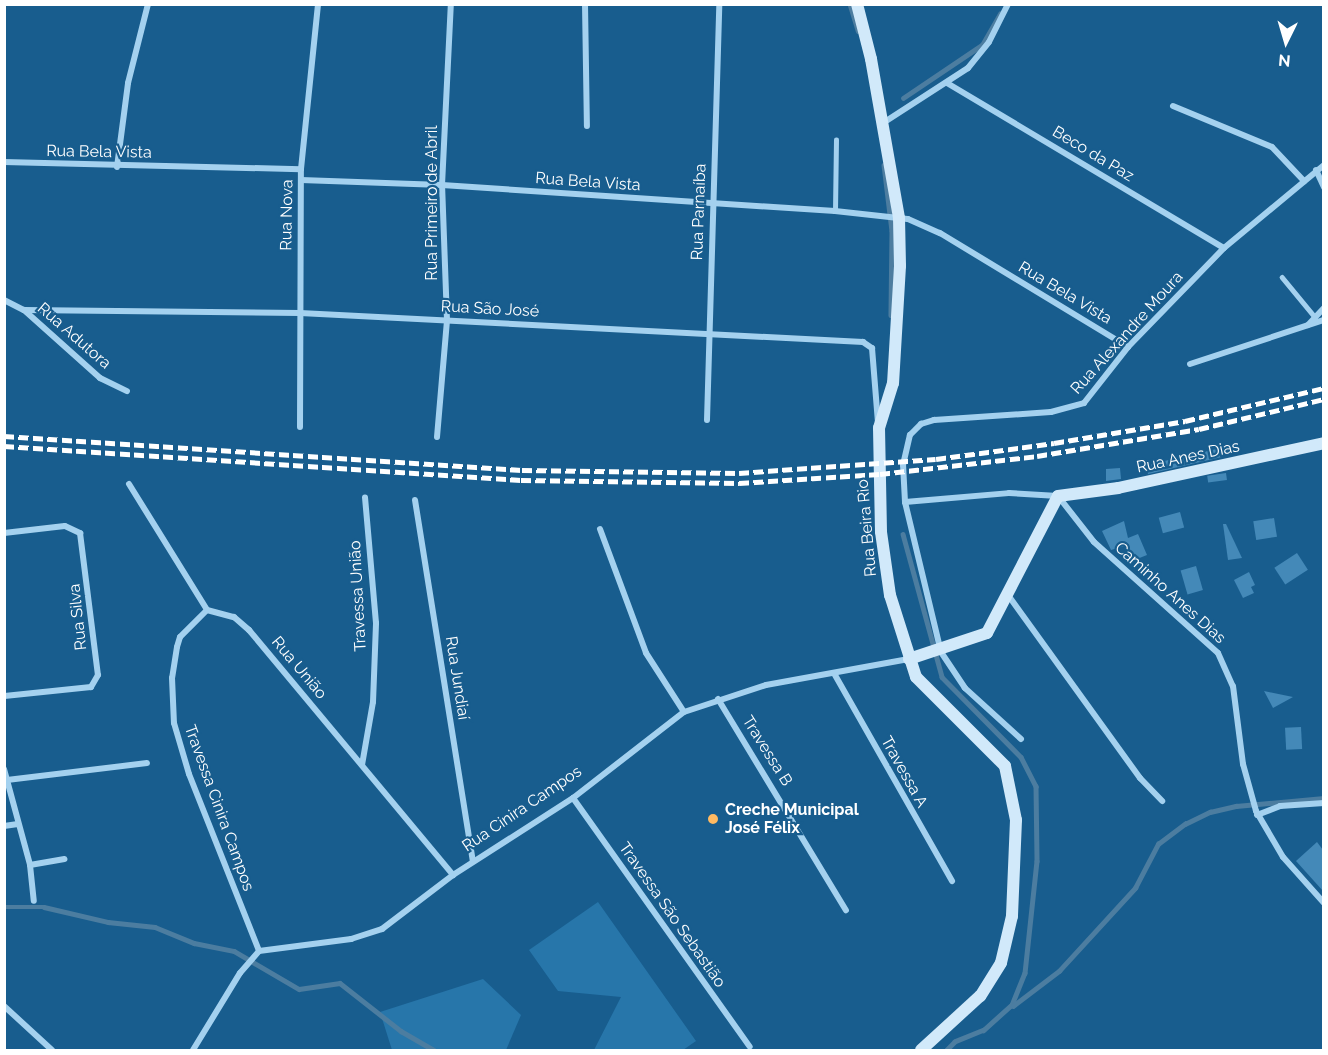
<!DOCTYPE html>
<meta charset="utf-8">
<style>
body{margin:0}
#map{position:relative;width:1328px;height:1055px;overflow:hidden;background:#185d8e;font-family:Raleway,sans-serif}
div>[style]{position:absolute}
.green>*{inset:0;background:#2776aa}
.stream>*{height:4.5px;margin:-2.25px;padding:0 2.25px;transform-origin:2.25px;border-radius:2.25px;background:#4c7da0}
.building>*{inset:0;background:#4489b8;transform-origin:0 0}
.lane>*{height:4.5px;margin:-2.25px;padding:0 2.25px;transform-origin:2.25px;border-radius:2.25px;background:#a4d1ef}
.street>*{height:6px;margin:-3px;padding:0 3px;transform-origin:3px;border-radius:3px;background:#a4d1ef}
.secondary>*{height:12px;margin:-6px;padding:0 6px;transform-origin:6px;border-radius:6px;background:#d1e9fa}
.rail>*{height:4.5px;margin-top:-2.25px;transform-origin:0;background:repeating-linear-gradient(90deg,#fff 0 10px,transparent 0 14.5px)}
.dots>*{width:16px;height:16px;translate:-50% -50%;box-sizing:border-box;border:3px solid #185d8e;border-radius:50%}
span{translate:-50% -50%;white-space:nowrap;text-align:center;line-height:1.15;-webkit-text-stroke:4.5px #185d8e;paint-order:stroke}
.street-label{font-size:16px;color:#fff}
.poi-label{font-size:16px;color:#fff;font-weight:700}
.left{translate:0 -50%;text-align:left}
.frame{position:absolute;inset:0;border:6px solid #fff;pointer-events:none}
.north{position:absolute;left:1256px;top:12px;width:60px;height:60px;-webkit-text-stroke:4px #185d8e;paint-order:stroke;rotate:185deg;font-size:16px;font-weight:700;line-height:24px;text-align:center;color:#fff}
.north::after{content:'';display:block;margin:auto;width:21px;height:27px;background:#fff;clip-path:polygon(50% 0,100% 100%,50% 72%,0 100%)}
</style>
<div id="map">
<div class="green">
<i style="clip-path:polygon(598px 902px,696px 1041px,683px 1050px,594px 1050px,621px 997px,558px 991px,529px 950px)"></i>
<i style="clip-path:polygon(483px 979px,521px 1015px,506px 1050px,392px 1050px,380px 1012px)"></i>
</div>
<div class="stream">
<i style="left:850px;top:4px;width:28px;rotate:73deg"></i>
<i style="left:903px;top:98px;width:95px;rotate:-33.9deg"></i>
<i style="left:982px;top:45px;width:36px;rotate:-60deg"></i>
<i style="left:884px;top:165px;width:66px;rotate:83.1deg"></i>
<i style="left:892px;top:231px;width:84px;rotate:90.7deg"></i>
<i style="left:903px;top:534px;width:148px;rotate:74.7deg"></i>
<i style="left:942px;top:677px;width:112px;rotate:45.4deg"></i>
<i style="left:1021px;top:757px;width:33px;rotate:63deg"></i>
<i style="left:1036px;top:786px;width:75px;rotate:89.2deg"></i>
<i style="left:1037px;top:861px;width:113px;rotate:96.1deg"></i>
<i style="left:1025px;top:973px;width:35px;rotate:112deg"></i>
<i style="left:1012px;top:1005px;width:38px;rotate:138deg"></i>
<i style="left:984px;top:1030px;width:31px;rotate:158deg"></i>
<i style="left:955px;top:1042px;width:11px;rotate:135deg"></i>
<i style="left:4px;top:907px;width:40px"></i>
<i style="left:44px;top:907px;width:66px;rotate:13.2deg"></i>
<i style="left:108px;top:922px;width:47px;rotate:6.1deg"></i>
<i style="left:155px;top:927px;width:42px;rotate:22.3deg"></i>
<i style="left:194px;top:943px;width:41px;rotate:11.3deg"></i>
<i style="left:234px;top:951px;width:75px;rotate:30.3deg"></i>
<i style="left:299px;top:989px;width:41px;rotate:-8.3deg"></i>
<i style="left:340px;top:983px;width:78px;rotate:38.2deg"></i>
<i style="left:401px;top:1031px;width:38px;rotate:30deg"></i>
<i style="left:1013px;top:1006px;width:58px;rotate:-37.3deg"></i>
<i style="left:1059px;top:971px;width:113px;rotate:-47.5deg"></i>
<i style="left:1135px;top:888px;width:50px;rotate:-62.4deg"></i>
<i style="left:1158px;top:844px;width:34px;rotate:-37deg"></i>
<i style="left:1185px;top:824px;width:28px;rotate:-26deg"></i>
<i style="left:1210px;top:812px;width:27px;rotate:-13deg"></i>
<i style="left:1236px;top:806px;width:88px;rotate:-5.2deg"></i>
</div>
<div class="building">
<i style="left:1221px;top:448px;width:9px;height:77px;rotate:77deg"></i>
<i style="clip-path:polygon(1120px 468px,1121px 479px,1106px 481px,1106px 469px)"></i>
<i style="left:1226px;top:473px;width:7px;height:19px;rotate:82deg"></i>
<i style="left:1180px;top:512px;width:16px;height:22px;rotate:75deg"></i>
<i style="left:1274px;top:518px;width:19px;height:21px;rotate:81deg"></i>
<i style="clip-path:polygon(1124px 521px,1128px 538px,1138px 534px,1147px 555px,1132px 561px,1125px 546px,1111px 550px,1102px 531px)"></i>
<i style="clip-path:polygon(1223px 524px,1226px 524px,1242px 558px,1228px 560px)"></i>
<i style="left:1297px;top:553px;width:20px;height:27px;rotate:57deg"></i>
<i style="left:1196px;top:566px;width:25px;height:16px;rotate:74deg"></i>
<i style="clip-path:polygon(1249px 572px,1255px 585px,1251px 587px,1254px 593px,1243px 598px,1234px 580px)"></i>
<i style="clip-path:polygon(1264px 691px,1293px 697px,1273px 708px)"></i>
<i style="left:1301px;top:727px;width:22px;height:16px;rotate:87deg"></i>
<i style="clip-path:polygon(1317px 842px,1323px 850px,1323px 891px,1296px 861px)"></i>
</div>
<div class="lane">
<i style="left:835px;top:211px;width:71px;rotate:-89.2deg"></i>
<i style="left:1282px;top:277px;width:52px;rotate:50.5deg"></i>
</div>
<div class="street">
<i style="left:585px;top:4px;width:122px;rotate:89.1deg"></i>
<i style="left:947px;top:83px;width:322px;rotate:30.8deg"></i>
<i style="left:1173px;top:106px;width:107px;rotate:22.5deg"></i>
<i style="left:1272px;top:147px;width:47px;rotate:46.7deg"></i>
<i style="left:883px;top:123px;width:101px;rotate:-32.9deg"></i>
<i style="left:968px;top:68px;width:33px;rotate:-51deg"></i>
<i style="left:989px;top:42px;width:42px;rotate:-63.4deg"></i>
<i style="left:4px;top:162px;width:297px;rotate:1.4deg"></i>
<i style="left:117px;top:167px;width:85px;rotate:-82.5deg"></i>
<i style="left:128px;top:83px;width:81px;rotate:-75.8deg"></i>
<i style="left:1316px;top:170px;width:19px;rotate:65deg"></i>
<i style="left:301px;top:180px;width:141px;rotate:2deg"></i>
<i style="left:442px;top:185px;width:394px;rotate:3.8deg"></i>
<i style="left:835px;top:211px;width:73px;rotate:6.3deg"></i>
<i style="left:908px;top:219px;width:35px;rotate:24deg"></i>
<i style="left:940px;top:233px;width:220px;rotate:31.2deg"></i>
<i style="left:4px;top:300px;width:22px;rotate:27deg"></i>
<i style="left:24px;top:310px;width:102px;rotate:41.8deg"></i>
<i style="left:100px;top:378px;width:30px;rotate:26deg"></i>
<i style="left:24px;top:310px;width:276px;rotate:0.6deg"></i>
<i style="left:300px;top:313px;width:564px;rotate:2.95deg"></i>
<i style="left:863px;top:342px;width:11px;rotate:34deg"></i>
<i style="left:872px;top:348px;width:74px;rotate:85.4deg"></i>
<i style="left:1308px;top:325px;width:23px;rotate:-47deg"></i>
<i style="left:1190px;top:364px;width:141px;rotate:-18.2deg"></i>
<i style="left:707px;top:420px;width:416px;rotate:-88.3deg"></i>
<i style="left:300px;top:427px;width:258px;rotate:-89.8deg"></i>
<i style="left:301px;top:169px;width:166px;rotate:-84.1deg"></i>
<i style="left:437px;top:437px;width:117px;rotate:-85.1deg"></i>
<i style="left:447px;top:320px;width:135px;rotate:-92.1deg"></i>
<i style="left:442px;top:185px;width:181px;rotate:-87.2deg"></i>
<i style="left:129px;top:484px;width:148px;rotate:58.2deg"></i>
<i style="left:415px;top:500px;width:366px;rotate:80.9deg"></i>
<i style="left:905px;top:502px;width:104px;rotate:-4.9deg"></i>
<i style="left:1009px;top:493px;width:49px;rotate:3.5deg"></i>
<i style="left:1058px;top:496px;width:58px;rotate:52deg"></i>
<i style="left:1094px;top:542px;width:166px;rotate:41.8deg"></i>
<i style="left:1218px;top:653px;width:36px;rotate:66deg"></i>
<i style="left:1233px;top:686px;width:79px;rotate:82.7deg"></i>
<i style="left:1243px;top:764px;width:49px;rotate:74.5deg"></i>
<i style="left:1256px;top:811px;width:53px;rotate:59.6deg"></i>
<i style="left:1283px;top:857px;width:62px;rotate:48.3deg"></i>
<i style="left:600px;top:529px;width:132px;rotate:69.6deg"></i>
<i style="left:646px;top:653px;width:70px;rotate:57.2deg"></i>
<i style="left:4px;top:533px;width:61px;rotate:-6.5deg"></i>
<i style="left:65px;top:526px;width:17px;rotate:25deg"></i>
<i style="left:80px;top:533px;width:143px;rotate:82.8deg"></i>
<i style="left:98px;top:675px;width:14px;rotate:120deg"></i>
<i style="left:91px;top:687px;width:87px;rotate:174.1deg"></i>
<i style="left:1008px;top:595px;width:226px;rotate:54.2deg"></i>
<i style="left:1140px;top:778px;width:32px;rotate:46deg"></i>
<i style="left:207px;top:610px;width:38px;rotate:135deg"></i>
<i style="left:180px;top:637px;width:10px;rotate:107deg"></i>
<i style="left:177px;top:647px;width:31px;rotate:99deg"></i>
<i style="left:172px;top:678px;width:45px;rotate:87.5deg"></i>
<i style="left:174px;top:723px;width:53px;rotate:73.6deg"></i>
<i style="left:189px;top:774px;width:190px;rotate:68.4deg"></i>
<i style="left:207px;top:610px;width:28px;rotate:15deg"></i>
<i style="left:234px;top:617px;width:20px;rotate:41deg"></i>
<i style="left:249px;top:630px;width:319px;rotate:50.2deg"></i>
<i style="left:835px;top:675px;width:237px;rotate:60.4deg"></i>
<i style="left:718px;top:699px;width:247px;rotate:58.8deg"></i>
<i style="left:1021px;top:739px;width:76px;rotate:-137.7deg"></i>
<i style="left:965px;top:688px;width:43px;rotate:-123.7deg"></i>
<i style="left:941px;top:652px;width:154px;rotate:-103.5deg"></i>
<i style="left:905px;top:502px;width:37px;rotate:-93deg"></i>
<i style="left:903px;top:465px;width:31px;rotate:-77deg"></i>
<i style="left:910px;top:435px;width:16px;rotate:-45deg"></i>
<i style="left:921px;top:424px;width:14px;rotate:-17deg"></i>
<i style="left:934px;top:420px;width:117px;rotate:-3.9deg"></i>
<i style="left:1051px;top:412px;width:34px;rotate:-15deg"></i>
<i style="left:1084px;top:403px;width:71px;rotate:-51.8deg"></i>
<i style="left:1128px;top:347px;width:138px;rotate:-45.9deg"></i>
<i style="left:1224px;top:248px;width:130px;rotate:-39.7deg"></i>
<i style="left:362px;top:765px;width:64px;rotate:-80.1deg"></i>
<i style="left:373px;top:702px;width:79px;rotate:-87.8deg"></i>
<i style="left:376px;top:623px;width:126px;rotate:-95deg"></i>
<i style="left:4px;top:769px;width:99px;rotate:74.8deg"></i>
<i style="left:30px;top:865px;width:36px;rotate:84deg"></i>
<i style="left:7px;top:780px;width:141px;rotate:-6.9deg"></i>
<i style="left:573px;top:798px;width:305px;rotate:54.6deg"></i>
<i style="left:1257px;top:815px;width:25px;rotate:-21deg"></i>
<i style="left:1280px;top:806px;width:44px;rotate:-3.9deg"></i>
<i style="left:4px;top:826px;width:14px;rotate:-8deg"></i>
<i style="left:30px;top:865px;width:35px;rotate:-10deg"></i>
<i style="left:4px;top:1006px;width:65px;rotate:42.5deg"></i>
<i style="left:193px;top:1050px;width:90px;rotate:-58.6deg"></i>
<i style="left:240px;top:973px;width:29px;rotate:-49deg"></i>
<i style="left:259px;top:951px;width:93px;rotate:-7.4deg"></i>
<i style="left:351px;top:939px;width:33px;rotate:-18deg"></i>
<i style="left:382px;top:929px;width:89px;rotate:-37.3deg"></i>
<i style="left:453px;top:875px;width:143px;rotate:-32.7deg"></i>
<i style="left:573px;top:798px;width:140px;rotate:-37.8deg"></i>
<i style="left:684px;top:712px;width:86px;rotate:-18.2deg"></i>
<i style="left:766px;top:685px;width:145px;rotate:-10.3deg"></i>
</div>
<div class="secondary">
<i style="left:857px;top:4px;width:57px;rotate:75.7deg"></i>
<i style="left:871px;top:59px;width:161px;rotate:80deg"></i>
<i style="left:899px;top:218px;width:48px;rotate:88.8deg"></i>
<i style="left:900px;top:266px;width:117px;rotate:93.4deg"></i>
<i style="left:893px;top:383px;width:47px;rotate:107.3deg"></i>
<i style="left:879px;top:428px;width:104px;rotate:88.9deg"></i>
<i style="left:881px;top:532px;width:64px;rotate:81.9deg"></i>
<i style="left:890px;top:595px;width:86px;rotate:72.4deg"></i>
<i style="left:916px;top:677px;width:126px;rotate:45deg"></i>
<i style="left:1005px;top:766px;width:55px;rotate:78.5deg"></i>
<i style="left:1016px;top:820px;width:96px;rotate:92.4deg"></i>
<i style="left:1012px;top:916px;width:48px;rotate:103.2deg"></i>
<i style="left:1001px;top:963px;width:39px;rotate:122deg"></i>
<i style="left:980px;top:996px;width:80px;rotate:137.5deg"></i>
<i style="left:909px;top:659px;width:82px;rotate:-18.4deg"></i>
<i style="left:987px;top:633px;width:154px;rotate:-62.6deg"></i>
<i style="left:1058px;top:496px;width:61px;rotate:-7.6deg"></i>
<i style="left:1118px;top:488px;width:211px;rotate:-12.3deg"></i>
</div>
<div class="rail">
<i style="left:4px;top:436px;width:519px;rotate:3.76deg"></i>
<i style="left:522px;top:470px;width:217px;rotate:0.8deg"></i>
<i style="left:739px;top:473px;width:197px;rotate:-4.1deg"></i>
<i style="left:936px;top:459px;width:119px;rotate:-7.7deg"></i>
<i style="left:1054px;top:443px;width:133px;rotate:-9.5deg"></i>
<i style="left:1185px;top:421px;width:143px;rotate:-13.4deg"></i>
<i style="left:4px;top:446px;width:518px;rotate:3.76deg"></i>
<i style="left:521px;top:480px;width:218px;rotate:0.8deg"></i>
<i style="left:739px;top:483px;width:141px;rotate:-3.7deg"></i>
<i style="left:880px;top:474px;width:158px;rotate:-6.5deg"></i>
<i style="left:1037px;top:456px;width:164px;rotate:-9.5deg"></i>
<i style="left:1199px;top:429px;width:129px;rotate:-13.5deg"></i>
</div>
<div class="dots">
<i style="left:713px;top:819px;background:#ffba62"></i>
</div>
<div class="street-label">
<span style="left:99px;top:152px;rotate:1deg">Rua Bela Vista</span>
<span style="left:1093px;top:154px;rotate:31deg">Beco da Paz</span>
<span style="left:588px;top:182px;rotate:4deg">Rua Bela Vista</span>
<span style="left:432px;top:203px;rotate:-90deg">Rua Primeiro de Abril</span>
<span style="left:699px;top:212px;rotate:-88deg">Rua Parnaíba</span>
<span style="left:287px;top:215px;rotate:-89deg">Rua Nova</span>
<span style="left:1065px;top:293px;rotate:31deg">Rua Bela Vista</span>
<span style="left:490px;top:309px;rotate:3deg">Rua São José</span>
<span style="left:1127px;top:333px;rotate:-48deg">Rua Alexandre Moura</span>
<span style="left:74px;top:336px;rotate:41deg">Rua Adutora</span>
<span style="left:1188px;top:457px;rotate:-12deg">Rua Anes Dias</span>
<span style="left:867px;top:528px;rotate:-95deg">Rua Beira Rio</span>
<span style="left:1170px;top:593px;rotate:42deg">Caminho Anes Dias</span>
<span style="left:358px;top:596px;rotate:-93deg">Travessa União</span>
<span style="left:78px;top:617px;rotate:-96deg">Rua Silva</span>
<span style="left:299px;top:668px;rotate:50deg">Rua União</span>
<span style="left:457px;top:678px;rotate:81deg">Rua Jundiaí</span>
<span style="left:767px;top:751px;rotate:58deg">Travessa B</span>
<span style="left:904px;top:772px;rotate:61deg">Travessa A</span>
<span style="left:219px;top:808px;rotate:70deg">Travessa Cinira Campos</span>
<span style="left:522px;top:809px;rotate:-34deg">Rua Cinira Campos</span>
<span style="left:672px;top:915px;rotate:55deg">Travessa São Sebastião</span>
</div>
<div class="poi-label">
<span class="left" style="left:725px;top:819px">Creche Municipal<br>José Félix</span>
</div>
<div class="frame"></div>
<div class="north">N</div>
</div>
